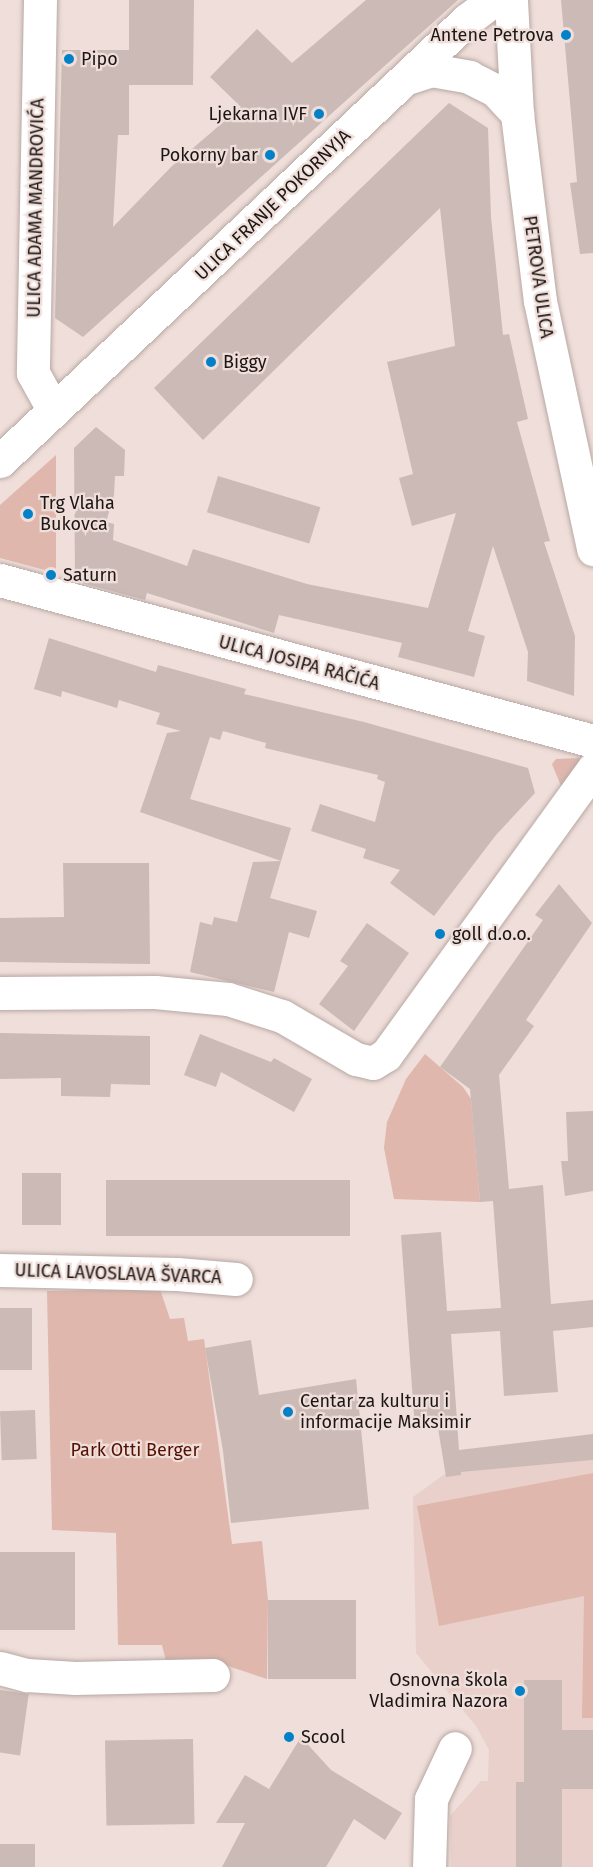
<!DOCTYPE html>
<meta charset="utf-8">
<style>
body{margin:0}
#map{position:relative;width:593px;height:1867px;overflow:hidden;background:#efded9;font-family:"Fira Sans",sans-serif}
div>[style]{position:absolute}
.built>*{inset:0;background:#ead0ca}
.green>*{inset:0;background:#dfb7ad}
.building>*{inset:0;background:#cbbab6;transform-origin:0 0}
.roads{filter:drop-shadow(0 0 2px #b8a8a4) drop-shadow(0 0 2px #b8a8a4)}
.minor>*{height:33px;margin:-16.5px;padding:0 16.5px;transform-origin:16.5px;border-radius:16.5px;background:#fff}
.dots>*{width:16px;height:16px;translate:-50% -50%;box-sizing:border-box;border:3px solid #efded9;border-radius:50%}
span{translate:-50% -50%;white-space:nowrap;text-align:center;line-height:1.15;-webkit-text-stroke:4.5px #efded9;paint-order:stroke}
.poi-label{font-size:18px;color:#1c1614}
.right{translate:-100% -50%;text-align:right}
.left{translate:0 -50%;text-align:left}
.street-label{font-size:18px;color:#1c1614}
.park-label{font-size:18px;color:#541002}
</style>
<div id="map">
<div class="built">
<i style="clip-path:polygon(593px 1460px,593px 1867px,451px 1867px,450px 1816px,481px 1781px,488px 1781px,489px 1750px,476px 1726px,416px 1653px,413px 1497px,446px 1473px)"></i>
</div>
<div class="green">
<i style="clip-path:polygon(56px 455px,56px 573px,0 558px,0 505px)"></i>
<i style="clip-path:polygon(579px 758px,581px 763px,564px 793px,552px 764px,556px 759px)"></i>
<i style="clip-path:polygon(425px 1054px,463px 1087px,471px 1099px,480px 1202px,394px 1199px,384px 1148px,387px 1122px,406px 1079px)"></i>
<i style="clip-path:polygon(160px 1289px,170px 1319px,184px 1318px,188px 1341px,204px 1339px,232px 1544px,262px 1541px,268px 1600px,267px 1679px,222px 1664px,166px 1661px,162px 1645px,118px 1645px,116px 1533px,52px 1530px,47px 1291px)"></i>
<i style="clip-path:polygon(593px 1473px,593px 1718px,582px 1718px,584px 1596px,439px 1626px,417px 1506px)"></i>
</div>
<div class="building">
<i style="clip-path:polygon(129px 0,194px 0,193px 85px,129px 85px,129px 135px,118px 135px,113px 227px,172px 166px,241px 107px,210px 77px,257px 29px,292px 63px,366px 0,458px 0,83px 337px,55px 318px,62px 50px,129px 50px)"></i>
<i style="clip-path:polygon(561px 0,593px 0,593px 253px,580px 254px,570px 183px,577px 182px)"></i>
<i style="clip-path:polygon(449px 103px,488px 128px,491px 217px,503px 335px,509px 334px,528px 419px,517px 422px,550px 541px,544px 542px,575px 636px,574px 696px,527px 681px,528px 652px,493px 546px,468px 631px,485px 636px,474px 677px,398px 657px,402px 643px,279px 615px,274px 633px,147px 593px,145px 600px,75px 581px,74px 448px,96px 427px,125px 450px,124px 476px,115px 476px,114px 495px,106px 522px,114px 524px,113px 540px,187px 566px,193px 549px,307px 584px,428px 608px,456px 513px,412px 526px,399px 478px,413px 474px,387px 362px,455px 346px,440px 208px,203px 440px,154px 388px)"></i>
<i style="left:218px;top:476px;width:107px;height:38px;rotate:17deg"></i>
<i style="clip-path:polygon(49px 638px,156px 672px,158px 665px,246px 689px,244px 694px,364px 722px,528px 768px,535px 793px,496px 835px,434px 916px,390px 883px,400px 870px,363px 858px,366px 849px,311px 831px,320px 804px,375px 822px,385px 782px,377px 779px,378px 775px,265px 748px,266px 743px,223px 731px,220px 740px,210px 737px,190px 799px,291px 828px,281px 861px,140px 812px,167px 733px,181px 731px,156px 724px,160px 713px,119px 700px,117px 708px,62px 691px,61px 697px,34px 689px)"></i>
<i style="clip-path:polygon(281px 861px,270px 898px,317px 911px,309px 938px,289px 932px,274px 992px,190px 972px,200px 922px,212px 925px,214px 917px,237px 922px,253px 862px)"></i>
<i style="clip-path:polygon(63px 863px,149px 863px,150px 964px,0 962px,0 918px,64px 917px)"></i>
<i style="clip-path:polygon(559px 884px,592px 923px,526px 1020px,534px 1026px,499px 1075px,509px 1189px,543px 1185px,551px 1304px,593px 1300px,593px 1327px,553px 1331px,558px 1392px,504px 1396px,500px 1331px,451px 1334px,459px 1450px,593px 1434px,593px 1460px,461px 1472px,461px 1475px,446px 1477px,438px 1428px,415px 1429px,401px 1235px,441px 1232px,447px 1311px,501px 1308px,493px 1201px,480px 1202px,470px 1089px,440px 1067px,543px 920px,535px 915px)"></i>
<i style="clip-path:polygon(367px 923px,409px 953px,354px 1031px,319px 1004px,348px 966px,340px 961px)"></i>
<i style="clip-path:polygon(0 1033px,150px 1036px,150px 1085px,111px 1084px,110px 1097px,61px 1096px,61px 1078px,0 1079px)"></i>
<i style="clip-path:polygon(200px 1034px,271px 1062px,274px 1058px,312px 1079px,294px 1112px,221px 1072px,216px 1087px,184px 1075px)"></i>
<i style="clip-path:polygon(593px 1111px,593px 1191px,565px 1196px,561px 1161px,568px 1161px,566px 1112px)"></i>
<i style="left:22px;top:1173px;width:39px;height:52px"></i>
<i style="left:106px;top:1180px;width:244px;height:56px"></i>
<i style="left:0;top:1308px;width:32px;height:62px"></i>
<i style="clip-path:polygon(251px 1340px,259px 1395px,356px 1379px,369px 1509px,231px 1523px,223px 1451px,205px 1348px)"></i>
<i style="left:35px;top:1410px;width:49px;height:35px;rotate:88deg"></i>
<i style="left:0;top:1552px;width:75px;height:78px"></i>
<i style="left:268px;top:1600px;width:88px;height:79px"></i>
<i style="clip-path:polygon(524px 1680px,562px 1680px,562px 1730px,593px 1730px,593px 1789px,562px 1789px,562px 1867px,516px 1867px,516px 1782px,524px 1782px)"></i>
<i style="left:0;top:1690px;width:29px;height:62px;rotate:8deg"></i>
<i style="clip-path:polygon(301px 1737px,331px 1770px,402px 1813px,385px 1840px,354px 1819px,326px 1867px,222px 1867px,245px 1823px,216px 1823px,245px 1775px,269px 1789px)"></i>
<i style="left:193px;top:1739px;width:85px;height:88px;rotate:89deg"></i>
<i style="left:0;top:1844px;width:35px;height:23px"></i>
</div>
<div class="roads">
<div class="minor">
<i style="left:40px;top:0;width:373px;rotate:91.1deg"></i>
<i style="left:33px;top:373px;width:43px;rotate:61.1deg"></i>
<i style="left:511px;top:0;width:114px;rotate:87deg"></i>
<i style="left:517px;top:114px;width:188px;rotate:83deg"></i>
<i style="left:540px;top:301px;width:254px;rotate:77.9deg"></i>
<i style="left:407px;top:78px;width:25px;rotate:-18deg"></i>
<i style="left:431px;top:70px;width:39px;rotate:10deg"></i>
<i style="left:469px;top:77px;width:29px;rotate:27deg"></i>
<i style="left:495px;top:90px;width:33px;rotate:47deg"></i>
<i style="left:0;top:461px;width:642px;rotate:-43.36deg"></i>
<i style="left:467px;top:20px;width:34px;rotate:-37deg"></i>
<i style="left:0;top:580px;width:614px;rotate:15.19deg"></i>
<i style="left:0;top:993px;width:155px;rotate:-0.4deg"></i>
<i style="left:155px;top:992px;width:73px;rotate:5.5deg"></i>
<i style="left:228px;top:999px;width:57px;rotate:17.5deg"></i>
<i style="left:282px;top:1016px;width:86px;rotate:30.2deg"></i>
<i style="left:356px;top:1059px;width:17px;rotate:13deg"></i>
<i style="left:373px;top:1063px;width:15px;rotate:-32deg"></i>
<i style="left:386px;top:1055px;width:353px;rotate:-54.1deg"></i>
<i style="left:0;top:1270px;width:177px;rotate:1.3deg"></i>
<i style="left:177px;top:1274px;width:59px;rotate:4.8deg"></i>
<i style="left:0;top:1668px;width:28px;rotate:15deg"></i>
<i style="left:27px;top:1675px;width:48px;rotate:3.6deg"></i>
<i style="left:75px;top:1678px;width:138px;rotate:-1.2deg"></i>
<i style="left:429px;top:1867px;width:68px;rotate:-88.3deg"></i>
<i style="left:431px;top:1799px;width:56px;rotate:-64.8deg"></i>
</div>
</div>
<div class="dots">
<i style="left:566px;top:35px;background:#0281c9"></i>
<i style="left:69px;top:59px;background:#0281c9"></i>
<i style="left:319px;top:114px;background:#0281c9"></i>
<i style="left:270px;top:155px;background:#0281c9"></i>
<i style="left:211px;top:362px;background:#0281c9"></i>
<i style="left:28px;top:514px;background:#0281c9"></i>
<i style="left:51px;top:575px;background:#0281c9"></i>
<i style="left:440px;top:934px;background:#0281c9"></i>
<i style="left:288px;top:1412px;background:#0281c9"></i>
<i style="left:520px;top:1691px;background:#0281c9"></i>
<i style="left:289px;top:1737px;background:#0281c9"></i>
</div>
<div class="poi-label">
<span class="right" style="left:554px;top:35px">Antene Petrova</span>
<span class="left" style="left:81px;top:59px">Pipo</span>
<span class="right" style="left:307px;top:114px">Ljekarna IVF</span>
<span class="right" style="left:258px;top:155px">Pokorny bar</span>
<span class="left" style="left:223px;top:362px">Biggy</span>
<span class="left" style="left:40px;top:514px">Trg Vlaha<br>Bukovca</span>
<span class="left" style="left:63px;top:575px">Saturn</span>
<span class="left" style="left:452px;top:934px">goll d.o.o.</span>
<span class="left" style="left:300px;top:1412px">Centar za kulturu i<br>informacije Maksimir</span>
<span class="right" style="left:508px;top:1691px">Osnovna škola<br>Vladimira Nazora</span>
<span class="left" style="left:301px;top:1737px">Scool</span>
</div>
<div class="street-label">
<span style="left:273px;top:205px;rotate:-44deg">ULICA FRANJE POKORNYJA</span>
<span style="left:36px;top:208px;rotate:-89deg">ULICA ADAMA MANDROVIĆA</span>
<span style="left:538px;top:277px;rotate:82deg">PETROVA ULICA</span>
<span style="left:299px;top:663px;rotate:15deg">ULICA JOSIPA RAČIĆA</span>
<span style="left:118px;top:1274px;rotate:2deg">ULICA LAVOSLAVA ŠVARCA</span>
</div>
<div class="park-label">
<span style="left:135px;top:1450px">Park Otti Berger</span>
</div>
</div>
